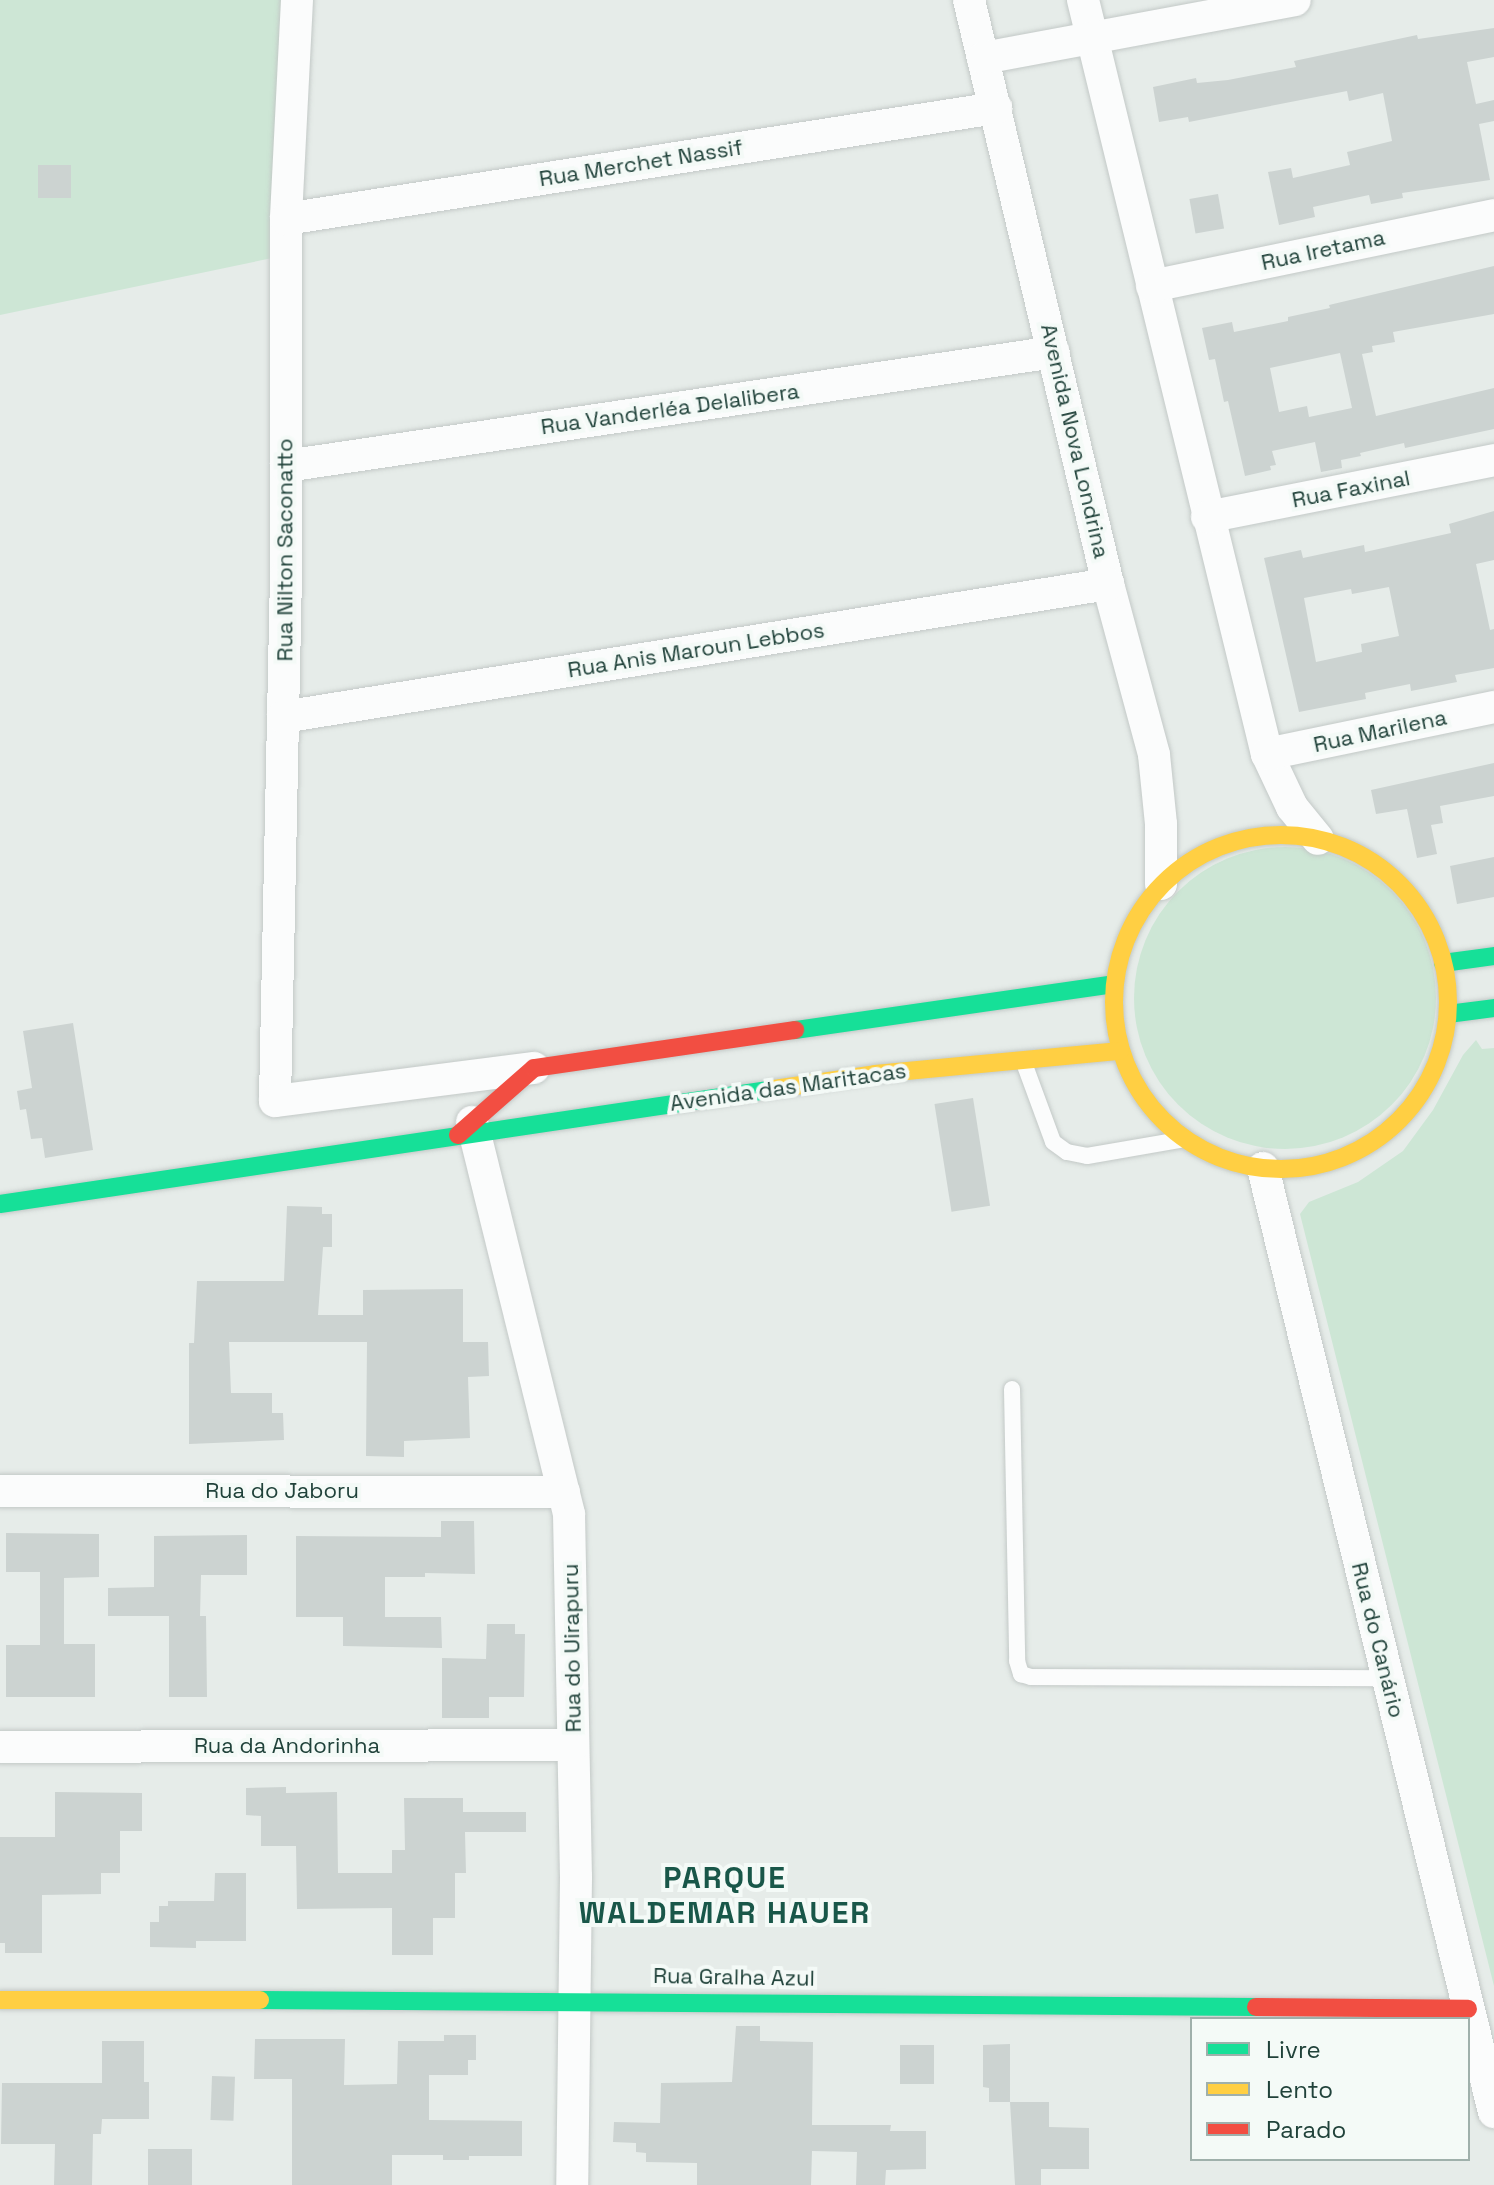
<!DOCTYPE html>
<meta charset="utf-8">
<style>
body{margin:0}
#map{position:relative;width:1494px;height:2185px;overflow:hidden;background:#e6ece9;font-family:"Space Grotesk",sans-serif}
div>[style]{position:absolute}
.green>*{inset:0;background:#cde6d5}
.round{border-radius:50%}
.building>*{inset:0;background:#ccd3d1;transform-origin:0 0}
.roads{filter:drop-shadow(0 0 2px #c3c9c7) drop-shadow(0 0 2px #c3c9c7)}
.lane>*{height:16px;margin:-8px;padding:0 8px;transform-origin:8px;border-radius:8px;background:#fbfcfc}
.street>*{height:32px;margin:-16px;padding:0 16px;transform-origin:16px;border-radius:16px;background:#fbfcfc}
.fast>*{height:18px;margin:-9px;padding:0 9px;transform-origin:9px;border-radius:9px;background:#16e098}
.slow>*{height:18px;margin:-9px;padding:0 9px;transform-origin:9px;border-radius:9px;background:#ffcf43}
.slow>.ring{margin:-9px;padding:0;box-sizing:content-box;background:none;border:18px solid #ffcf43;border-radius:50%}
.jam>*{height:18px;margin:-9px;padding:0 9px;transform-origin:9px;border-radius:9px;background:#f24e42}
span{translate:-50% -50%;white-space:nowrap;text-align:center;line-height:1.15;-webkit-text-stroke:8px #f4faf7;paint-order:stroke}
.street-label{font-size:22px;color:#20423a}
.district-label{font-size:30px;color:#195749;font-weight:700;letter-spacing:2px}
.legend{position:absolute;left:1190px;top:2017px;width:280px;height:144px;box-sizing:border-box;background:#f4faf7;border:2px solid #9fb0ab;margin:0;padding:10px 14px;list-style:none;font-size:24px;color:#20423a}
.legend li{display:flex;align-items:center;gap:16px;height:40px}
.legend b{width:40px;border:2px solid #9fb0ab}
</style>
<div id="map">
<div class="green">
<i style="clip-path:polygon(0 0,287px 0,282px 256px,0 315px)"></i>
<i class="round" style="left:1134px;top:847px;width:302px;height:302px"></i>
<i style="clip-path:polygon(1476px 1040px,1482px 1049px,1494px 1048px,1494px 1986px,1300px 1214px,1309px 1202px,1358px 1182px,1403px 1151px,1433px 1110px,1463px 1055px)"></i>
</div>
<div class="building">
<i style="clip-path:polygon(1494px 28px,1494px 57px,1467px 62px,1476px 104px,1494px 100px,1494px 121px,1479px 124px,1490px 180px,1402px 193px,1403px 198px,1371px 204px,1369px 195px,1313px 207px,1315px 217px,1279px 225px,1268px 172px,1291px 168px,1293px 178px,1350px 165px,1347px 152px,1392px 141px,1383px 93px,1349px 101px,1347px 91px,1189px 122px,1188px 117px,1159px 122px,1153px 87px,1196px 78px,1197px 83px,1228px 80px,1296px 67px,1294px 61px,1417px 35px,1418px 39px)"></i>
<i style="left:38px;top:165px;width:33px;height:33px"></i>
<i style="left:1218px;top:194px;width:35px;height:29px;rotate:80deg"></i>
<i style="clip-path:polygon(evenodd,1494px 266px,1494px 314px,1393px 332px,1395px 342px,1372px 346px,1373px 352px,1362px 354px,1376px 416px,1494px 388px,1494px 429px,1405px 448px,1404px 443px,1360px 453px,1361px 456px,1341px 460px,1342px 468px,1321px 472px,1315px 442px,1272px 451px,1276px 465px,1270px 466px,1271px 470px,1245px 476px,1228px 401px,1224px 402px,1215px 359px,1209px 360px,1202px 328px,1232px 322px,1234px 332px,1288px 321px,1288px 317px,1330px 308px,1329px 305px,1494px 266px,1340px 353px,1352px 408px,1309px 417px,1307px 406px,1279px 412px,1270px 368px,1340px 353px)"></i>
<i style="clip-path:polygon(evenodd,1494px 511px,1494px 560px,1476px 564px,1490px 630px,1494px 629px,1494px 668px,1455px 675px,1457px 682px,1411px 691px,1410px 684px,1365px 693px,1366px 699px,1299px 712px,1264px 558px,1301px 550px,1303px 558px,1364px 545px,1365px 552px,1451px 533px,1449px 524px,1494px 511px,1389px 587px,1399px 636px,1361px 644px,1362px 652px,1316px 662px,1304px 598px,1351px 589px,1352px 594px,1389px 587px)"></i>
<i style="clip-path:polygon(1494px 763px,1494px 796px,1440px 806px,1443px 823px,1431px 825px,1437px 854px,1417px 858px,1407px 809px,1376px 814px,1371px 790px)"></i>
<i style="clip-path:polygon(1494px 857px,1494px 897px,1457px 904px,1450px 866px)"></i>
<i style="clip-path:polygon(73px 1023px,93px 1150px,45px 1158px,42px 1138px,31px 1139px,26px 1109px,20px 1110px,17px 1091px,32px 1088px,23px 1031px)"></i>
<i style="left:973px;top:1098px;width:109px;height:39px;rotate:81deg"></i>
<i style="clip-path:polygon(287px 1206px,322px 1207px,322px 1214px,332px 1214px,332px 1247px,323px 1247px,318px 1315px,363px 1315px,363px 1290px,463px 1289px,463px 1342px,488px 1342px,489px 1376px,468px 1377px,470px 1438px,404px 1441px,404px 1457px,366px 1456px,367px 1342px,229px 1342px,231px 1393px,272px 1393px,272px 1413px,283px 1413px,284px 1440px,189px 1444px,189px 1343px,194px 1343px,197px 1281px,284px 1281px)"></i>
<i style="clip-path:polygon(441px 1521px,474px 1521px,475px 1574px,425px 1573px,425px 1577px,385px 1577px,385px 1617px,441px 1617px,442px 1648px,343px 1646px,343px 1617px,296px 1617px,296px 1536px,441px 1537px)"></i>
<i style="clip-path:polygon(6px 1533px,99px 1534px,99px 1577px,64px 1578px,64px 1644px,95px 1644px,95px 1697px,6px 1697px,6px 1645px,40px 1645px,40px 1572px,6px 1572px)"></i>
<i style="clip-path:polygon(247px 1535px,247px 1575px,201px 1575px,200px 1616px,206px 1616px,207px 1697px,169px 1697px,169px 1616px,108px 1616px,108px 1588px,154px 1587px,154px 1536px)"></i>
<i style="clip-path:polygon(487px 1624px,515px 1624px,515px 1634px,525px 1634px,524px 1697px,489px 1697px,489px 1718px,442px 1718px,442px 1658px,486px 1659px)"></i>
<i style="clip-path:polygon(286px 1787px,286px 1793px,337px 1792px,338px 1873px,392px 1873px,392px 1850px,405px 1850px,404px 1798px,463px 1798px,463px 1812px,526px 1812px,526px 1832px,465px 1832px,466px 1873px,455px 1873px,455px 1918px,433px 1918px,433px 1955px,392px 1955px,392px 1908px,297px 1909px,296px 1846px,261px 1846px,261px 1816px,246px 1815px,246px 1788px)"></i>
<i style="clip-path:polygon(55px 1792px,142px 1793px,142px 1831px,120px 1831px,120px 1873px,101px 1873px,101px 1894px,42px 1895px,42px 1953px,5px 1953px,5px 1943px,0 1943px,0 1837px,55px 1837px)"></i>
<i style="clip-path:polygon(215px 1873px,246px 1873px,246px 1941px,196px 1941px,196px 1948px,150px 1947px,150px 1922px,159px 1922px,159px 1906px,168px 1906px,168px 1901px,214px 1901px)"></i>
<i style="clip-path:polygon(736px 2026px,760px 2026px,760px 2041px,813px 2042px,812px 2125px,891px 2125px,890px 2131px,926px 2131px,926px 2169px,886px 2170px,885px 2185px,856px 2185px,857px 2152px,812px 2151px,811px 2185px,697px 2185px,697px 2163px,646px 2162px,646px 2153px,636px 2152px,636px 2143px,613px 2142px,614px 2122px,660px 2123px,661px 2083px,732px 2082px)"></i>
<i style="clip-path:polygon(444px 2035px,476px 2035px,476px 2060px,468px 2060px,468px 2075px,429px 2075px,429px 2120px,522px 2121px,522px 2156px,469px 2156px,469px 2160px,443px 2160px,443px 2155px,392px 2155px,392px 2185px,292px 2185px,292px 2079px,254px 2079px,255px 2039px,345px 2039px,344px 2085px,397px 2084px,398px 2041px,444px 2041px)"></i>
<i style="clip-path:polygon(102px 2041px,144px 2041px,144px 2082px,149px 2082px,149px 2119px,102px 2119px,101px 2134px,93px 2134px,92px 2185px,54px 2185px,55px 2144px,1px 2144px,2px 2083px,102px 2083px)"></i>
<i style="clip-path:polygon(1010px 2044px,1010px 2102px,989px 2102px,989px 2088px,983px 2087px,983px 2045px)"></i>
<i style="left:900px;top:2045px;width:34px;height:39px"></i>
<i style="left:212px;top:2076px;width:23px;height:44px;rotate:2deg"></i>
<i style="clip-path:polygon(1010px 2102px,1049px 2102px,1049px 2127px,1089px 2128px,1089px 2169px,1041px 2169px,1041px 2185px,1015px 2185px)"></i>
<i style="left:148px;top:2149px;width:44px;height:36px"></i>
</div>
<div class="roads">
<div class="lane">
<i style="left:1024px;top:1063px;width:84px;rotate:69.8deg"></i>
<i style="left:1053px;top:1142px;width:17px;rotate:36deg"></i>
<i style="left:1067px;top:1152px;width:20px;rotate:11deg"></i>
<i style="left:1087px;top:1156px;width:99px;rotate:-9.8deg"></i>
<i style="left:1012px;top:1389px;width:272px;rotate:88.9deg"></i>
<i style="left:1017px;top:1661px;width:14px;rotate:73deg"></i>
<i style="left:1021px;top:1674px;width:10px;rotate:17deg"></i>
<i style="left:1031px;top:1677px;width:356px;rotate:0.2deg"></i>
</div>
<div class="street">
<i style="left:297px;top:0;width:219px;rotate:92.9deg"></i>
<i style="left:286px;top:219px;width:356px;rotate:90deg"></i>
<i style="left:286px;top:575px;width:526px;rotate:91.2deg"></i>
<i style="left:275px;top:1101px;width:261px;rotate:-7.3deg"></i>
<i style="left:969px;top:0;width:600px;rotate:76.61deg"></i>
<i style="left:1108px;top:584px;width:177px;rotate:74.9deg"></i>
<i style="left:1154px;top:755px;width:69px;rotate:84.2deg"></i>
<i style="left:1161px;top:824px;width:60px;rotate:90deg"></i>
<i style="left:1083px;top:0;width:776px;rotate:76.29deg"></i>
<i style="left:1267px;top:754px;width:59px;rotate:64.7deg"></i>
<i style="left:1292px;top:807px;width:41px;rotate:50.9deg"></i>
<i style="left:983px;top:58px;width:317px;rotate:-10.5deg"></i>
<i style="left:286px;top:219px;width:719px;rotate:-8.89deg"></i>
<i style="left:1152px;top:286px;width:349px;rotate:-11.7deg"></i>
<i style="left:286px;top:466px;width:776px;rotate:-8.44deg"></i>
<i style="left:1207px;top:517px;width:293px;rotate:-11.2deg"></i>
<i style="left:283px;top:717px;width:836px;rotate:-9.16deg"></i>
<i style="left:1267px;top:754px;width:232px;rotate:-11.7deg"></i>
<i style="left:472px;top:1122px;width:404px;rotate:76.1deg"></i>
<i style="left:569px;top:1514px;width:363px;rotate:88.9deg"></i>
<i style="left:576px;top:1877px;width:308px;rotate:90.7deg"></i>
<i style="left:1263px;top:1168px;width:972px;rotate:76.25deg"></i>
<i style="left:0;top:1491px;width:564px;rotate:0.1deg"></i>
<i style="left:0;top:1747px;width:573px;rotate:-0.2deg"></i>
</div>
<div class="fast">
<i style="left:1443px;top:963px;width:51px;rotate:-7.8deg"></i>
<i style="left:1448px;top:1014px;width:46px;rotate:-7.4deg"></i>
<i style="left:795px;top:1030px;width:322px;rotate:-8.2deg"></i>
<i style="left:0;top:1204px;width:782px;rotate:-8.45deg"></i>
<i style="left:260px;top:2000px;width:996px;rotate:0.4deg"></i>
</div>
<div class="slow">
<i class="ring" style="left:1114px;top:835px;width:316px;height:316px"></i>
<i style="left:774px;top:1089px;width:102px;rotate:-8.4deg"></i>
<i style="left:875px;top:1074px;width:246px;rotate:-5.4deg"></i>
<i style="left:0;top:2000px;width:260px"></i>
</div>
<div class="jam">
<i style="left:458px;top:1135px;width:101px;rotate:-41.4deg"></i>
<i style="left:534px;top:1068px;width:264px;rotate:-8.3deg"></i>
<i style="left:1256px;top:2007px;width:212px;rotate:0.5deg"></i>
</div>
</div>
<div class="street-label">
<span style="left:641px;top:163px;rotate:-9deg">Rua Merchet Nassif</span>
<span style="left:1323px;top:250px;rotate:-12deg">Rua Iretama</span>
<span style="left:670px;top:409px;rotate:-8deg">Rua Vanderléa Delalibera</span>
<span style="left:1075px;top:441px;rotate:77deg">Avenida Nova Londrina</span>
<span style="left:1351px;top:489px;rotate:-11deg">Rua Faxinal</span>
<span style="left:285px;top:550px;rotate:-90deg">Rua Nilton Saconatto</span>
<span style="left:696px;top:650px;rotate:-9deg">Rua Anis Maroun Lebbos</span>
<span style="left:1380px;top:731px;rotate:-12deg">Rua Marilena</span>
<span style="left:788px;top:1087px;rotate:-8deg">Avenida das Maritacas</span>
<span style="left:282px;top:1491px">Rua do Jaboru</span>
<span style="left:1378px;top:1640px;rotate:76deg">Rua do Canário</span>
<span style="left:572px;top:1648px;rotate:-91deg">Rua do Uirapuru</span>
<span style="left:287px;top:1746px">Rua da Andorinha</span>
<span style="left:734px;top:1977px;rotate:1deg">Rua Gralha Azul</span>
</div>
<div class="district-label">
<span style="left:725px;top:1895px">PARQUE<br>WALDEMAR HAUER</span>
</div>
<ul class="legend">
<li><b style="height:10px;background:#16e098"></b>Livre</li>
<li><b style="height:10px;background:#ffcf43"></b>Lento</li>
<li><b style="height:10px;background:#f24e42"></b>Parado</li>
</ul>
</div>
